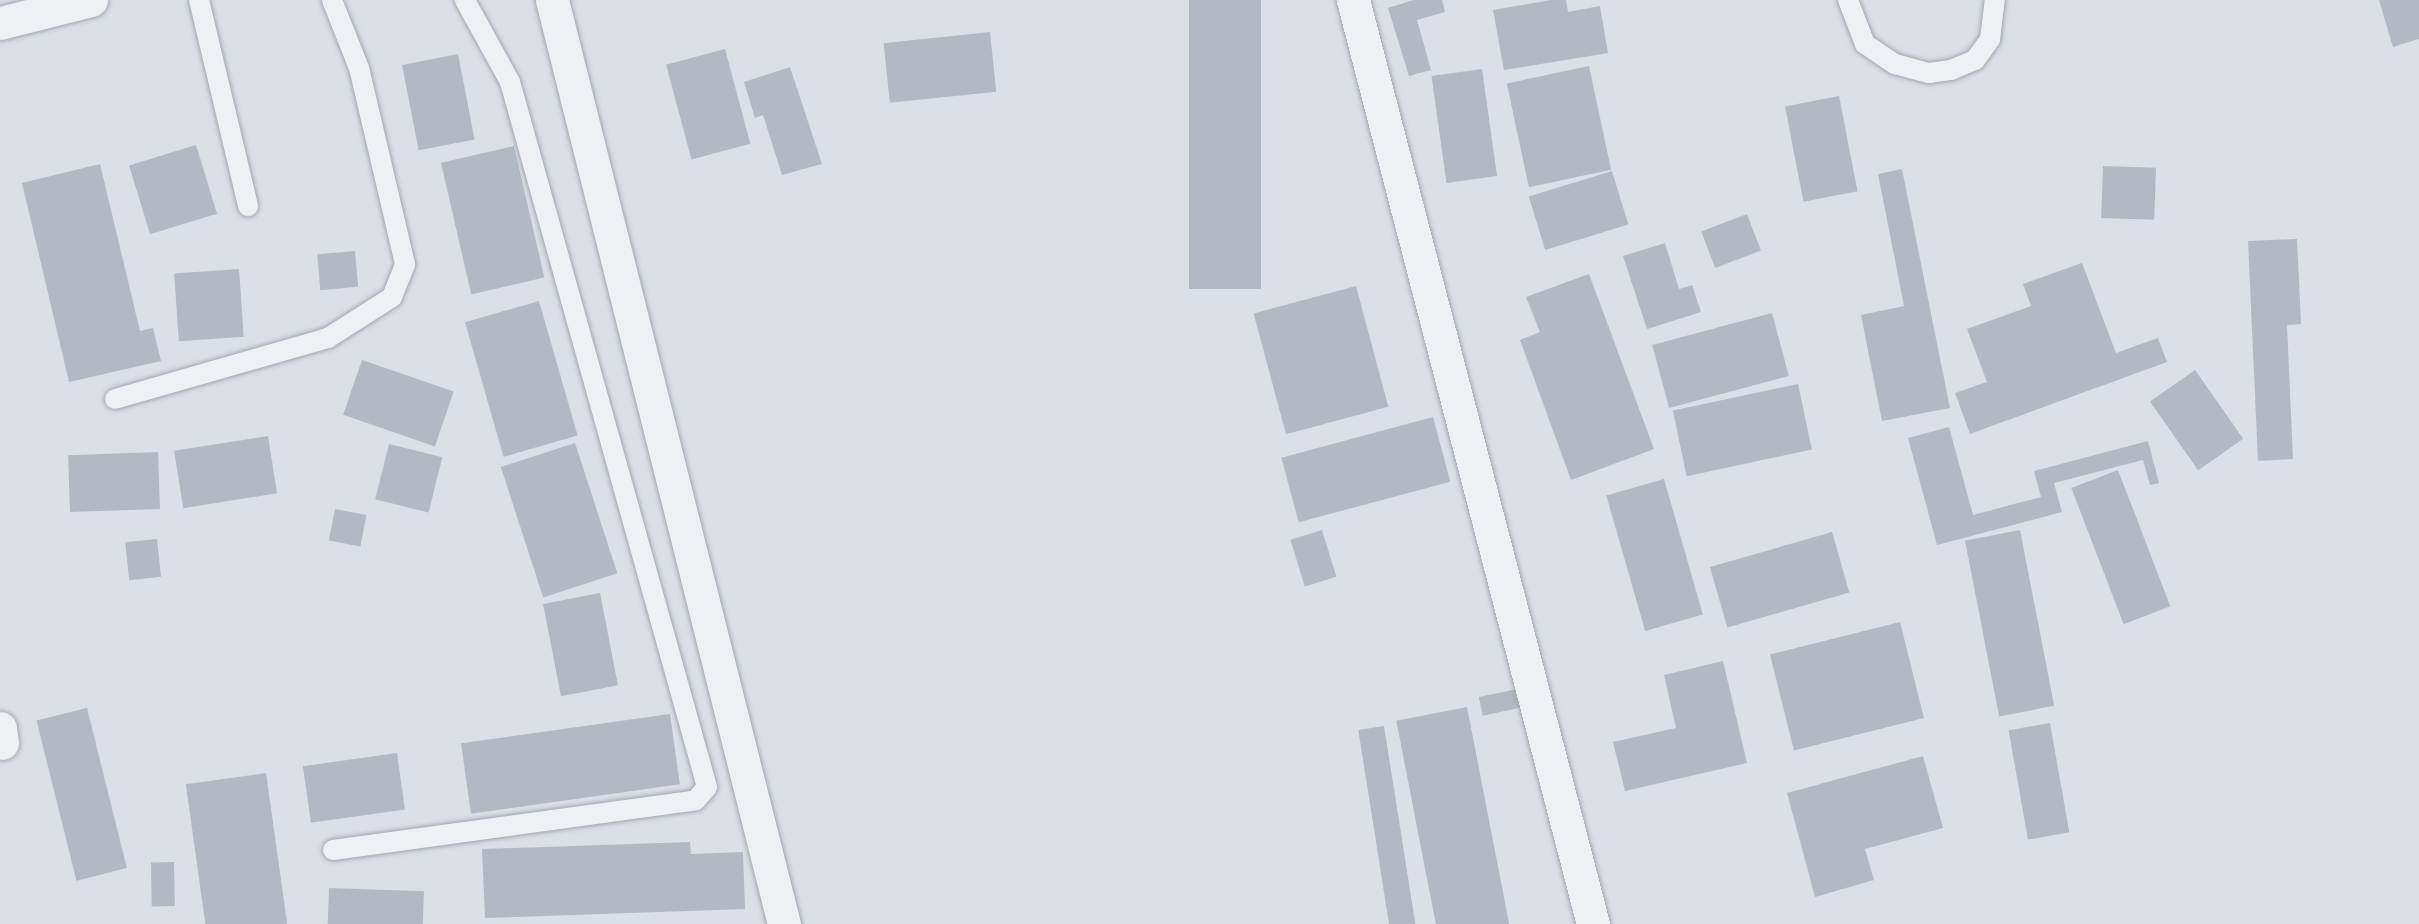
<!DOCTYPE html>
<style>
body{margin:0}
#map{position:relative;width:2419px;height:924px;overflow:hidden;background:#dcdfe5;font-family:Montserrat,sans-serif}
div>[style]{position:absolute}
.building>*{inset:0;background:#b3b8c2;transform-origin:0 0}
.roads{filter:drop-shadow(0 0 2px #a2a6af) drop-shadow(0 0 2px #a2a6af)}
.service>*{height:20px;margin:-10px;padding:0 10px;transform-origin:10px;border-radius:10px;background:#eef0f4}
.minor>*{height:33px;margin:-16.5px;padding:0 16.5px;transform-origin:16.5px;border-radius:16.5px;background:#eef0f4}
span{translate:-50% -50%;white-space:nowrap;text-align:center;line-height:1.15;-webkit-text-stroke:4.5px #ebeef3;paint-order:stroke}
</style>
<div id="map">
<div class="building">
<i style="left:1189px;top:0;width:72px;height:289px"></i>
<i style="clip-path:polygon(1414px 0,1442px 0,1445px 12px,1417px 20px,1431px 70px,1409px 76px,1388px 8px)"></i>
<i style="clip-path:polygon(1551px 0,1566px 0,1568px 12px,1600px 6px,1608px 53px,1504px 70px,1493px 10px)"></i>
<i style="clip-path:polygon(2379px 0,2419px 0,2419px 39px,2393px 47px)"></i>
<i style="left:990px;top:32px;width:60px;height:107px;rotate:84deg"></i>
<i style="left:725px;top:49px;width:98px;height:61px;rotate:75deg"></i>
<i style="left:458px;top:54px;width:87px;height:57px;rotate:79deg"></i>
<i style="left:1589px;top:66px;width:106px;height:84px;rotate:78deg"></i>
<i style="clip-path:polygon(790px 67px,822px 164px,782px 175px,763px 115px,755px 118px,744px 82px)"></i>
<i style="left:1482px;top:69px;width:108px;height:51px;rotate:82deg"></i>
<i style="left:1839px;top:96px;width:97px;height:55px;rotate:79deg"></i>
<i style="left:196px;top:145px;width:72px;height:70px;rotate:73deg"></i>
<i style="left:514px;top:146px;width:135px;height:75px;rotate:77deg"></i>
<i style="clip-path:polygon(100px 164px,140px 331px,153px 328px,161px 361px,69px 382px,22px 183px)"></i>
<i style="left:2103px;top:166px;width:53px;height:52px;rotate:2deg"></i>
<i style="clip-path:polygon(1902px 169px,1950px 408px,1882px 421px,1861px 315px,1904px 306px,1878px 174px)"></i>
<i style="left:1612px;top:171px;width:56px;height:87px;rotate:73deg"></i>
<i style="left:1747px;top:214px;width:39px;height:49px;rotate:69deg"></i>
<i style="clip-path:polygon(2297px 239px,2301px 324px,2287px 325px,2293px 459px,2258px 461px,2248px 241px)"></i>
<i style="clip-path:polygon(1665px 243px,1679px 289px,1692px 285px,1701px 312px,1647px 329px,1623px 256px)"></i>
<i style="left:355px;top:251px;width:36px;height:38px;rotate:85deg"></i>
<i style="clip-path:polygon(2082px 263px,2116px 353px,2158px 338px,2167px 362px,1970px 434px,1955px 393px,1987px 382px,1967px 329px,2031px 306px,2023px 284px)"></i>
<i style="left:239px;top:269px;width:68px;height:65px;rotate:86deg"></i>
<i style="clip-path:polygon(1589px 274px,1654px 449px,1571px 480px,1520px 340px,1540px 332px,1526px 297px)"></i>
<i style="left:1356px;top:286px;width:125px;height:106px;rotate:75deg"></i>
<i style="left:539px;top:301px;width:140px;height:77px;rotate:74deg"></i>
<i style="left:1772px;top:313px;width:65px;height:124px;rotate:75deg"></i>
<i style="left:362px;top:360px;width:97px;height:58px;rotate:19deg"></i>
<i style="left:2195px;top:370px;width:84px;height:55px;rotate:55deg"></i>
<i style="left:1798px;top:384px;width:67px;height:128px;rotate:78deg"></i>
<i style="left:1433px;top:417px;width:67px;height:157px;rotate:75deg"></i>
<i style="clip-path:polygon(1949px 427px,1973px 515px,2041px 497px,2034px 471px,2148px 441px,2159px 483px,2150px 485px,2143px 460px,2054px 483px,2062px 512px,1937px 545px,1908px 438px)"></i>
<i style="left:268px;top:436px;width:58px;height:95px;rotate:81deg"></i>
<i style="left:575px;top:443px;width:137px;height:78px;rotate:72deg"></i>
<i style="left:389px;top:444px;width:55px;height:57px;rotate:14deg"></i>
<i style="left:158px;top:452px;width:57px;height:90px;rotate:88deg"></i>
<i style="left:2118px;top:470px;width:146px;height:50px;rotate:69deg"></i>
<i style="left:1664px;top:479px;width:141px;height:60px;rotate:74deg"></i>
<i style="left:335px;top:509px;width:32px;height:32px;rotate:11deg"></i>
<i style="left:1322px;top:530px;width:49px;height:33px;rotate:73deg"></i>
<i style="left:2020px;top:530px;width:179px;height:56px;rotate:79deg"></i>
<i style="left:1832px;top:532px;width:63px;height:127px;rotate:74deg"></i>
<i style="left:157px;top:539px;width:38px;height:32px;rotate:84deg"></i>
<i style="left:600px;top:593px;width:94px;height:58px;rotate:79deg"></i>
<i style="left:1900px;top:622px;width:99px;height:134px;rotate:76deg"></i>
<i style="clip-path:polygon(1723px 661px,1747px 763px,1625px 791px,1613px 742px,1676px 728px,1664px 675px)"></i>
<i style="left:1517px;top:689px;width:19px;height:39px;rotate:78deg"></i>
<i style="left:1467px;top:707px;width:221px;height:72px;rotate:79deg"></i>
<i style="left:87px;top:708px;width:165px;height:52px;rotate:76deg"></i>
<i style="left:670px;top:714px;width:71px;height:211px;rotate:82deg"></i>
<i style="left:2050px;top:723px;width:111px;height:42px;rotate:80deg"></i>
<i style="left:1384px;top:726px;width:201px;height:26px;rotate:81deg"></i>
<i style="left:397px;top:753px;width:57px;height:95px;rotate:82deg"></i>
<i style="clip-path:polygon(1923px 756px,1943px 828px,1865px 849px,1874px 880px,1815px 897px,1787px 793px)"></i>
<i style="left:266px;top:773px;width:152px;height:81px;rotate:82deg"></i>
<i style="clip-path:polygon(690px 842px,691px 854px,743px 852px,745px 909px,485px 918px,482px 849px)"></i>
<i style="left:174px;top:862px;width:44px;height:23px;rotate:89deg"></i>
<i style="left:329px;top:888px;width:95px;height:36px;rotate:2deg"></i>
</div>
<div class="roads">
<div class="service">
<i style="left:199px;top:0;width:212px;rotate:76.6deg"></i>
<i style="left:1848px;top:0;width:47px;rotate:68.9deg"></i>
<i style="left:1865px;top:44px;width:36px;rotate:34deg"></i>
<i style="left:1895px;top:64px;width:35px;rotate:15deg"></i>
<i style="left:1929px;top:73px;width:22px;rotate:-8deg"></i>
<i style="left:1951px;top:70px;width:26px;rotate:-23deg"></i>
<i style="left:1975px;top:60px;width:26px;rotate:-54deg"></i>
<i style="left:1990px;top:39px;width:39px;rotate:-83deg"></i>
<i style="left:115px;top:399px;width:222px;rotate:-16deg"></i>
<i style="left:328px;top:338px;width:76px;rotate:-32.6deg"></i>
<i style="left:392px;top:297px;width:35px;rotate:-68deg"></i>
<i style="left:405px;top:264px;width:201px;rotate:-103.2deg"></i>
<i style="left:359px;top:68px;width:73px;rotate:-111.7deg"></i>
<i style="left:333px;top:850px;width:366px;rotate:-7.8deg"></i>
<i style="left:696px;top:800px;width:17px;rotate:-50deg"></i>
<i style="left:707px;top:787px;width:732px;rotate:-105.61deg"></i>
<i style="left:510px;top:82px;width:94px;rotate:-118.8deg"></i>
</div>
<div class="minor">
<i style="left:552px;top:0;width:953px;rotate:75.91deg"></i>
<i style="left:1353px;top:0;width:955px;rotate:75.44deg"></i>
<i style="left:0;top:23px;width:94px;rotate:-14.2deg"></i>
<i style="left:0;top:728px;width:15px;rotate:82deg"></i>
</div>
</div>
</div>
